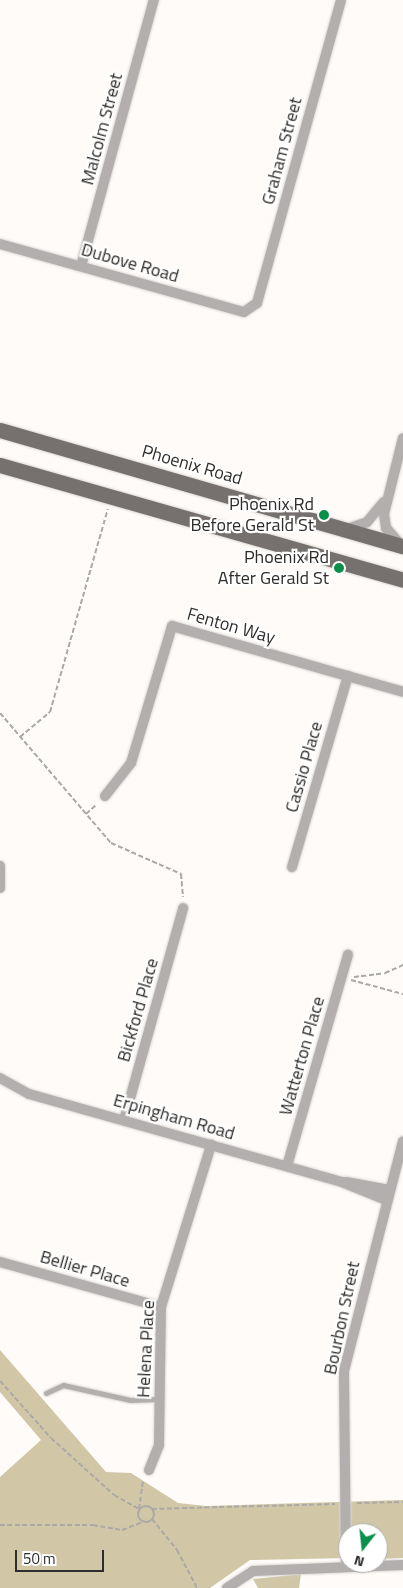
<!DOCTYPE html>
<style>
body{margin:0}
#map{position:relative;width:403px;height:1588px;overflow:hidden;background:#fefbf8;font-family:"Titillium Web",sans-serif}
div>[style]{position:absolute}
.green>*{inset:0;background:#d1c7a6}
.path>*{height:2px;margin-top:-1px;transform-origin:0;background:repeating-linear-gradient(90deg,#aba8a6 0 5px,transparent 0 7.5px)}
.path>.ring{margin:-1px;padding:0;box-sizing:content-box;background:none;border:2px solid #aba8a6;border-radius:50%}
.roads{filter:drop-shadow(0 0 1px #d9d6d3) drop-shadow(0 0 1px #d9d6d3)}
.lane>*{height:5px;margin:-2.5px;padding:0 2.5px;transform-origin:2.5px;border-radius:2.5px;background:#b2afae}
.street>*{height:10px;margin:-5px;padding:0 5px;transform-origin:5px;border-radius:5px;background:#b2afae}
.primary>*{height:15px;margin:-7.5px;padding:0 7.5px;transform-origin:7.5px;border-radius:7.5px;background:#76706f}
.dots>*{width:14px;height:14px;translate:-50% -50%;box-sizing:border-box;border:2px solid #fff;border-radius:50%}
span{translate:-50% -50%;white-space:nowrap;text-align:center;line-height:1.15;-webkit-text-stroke:4.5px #fff;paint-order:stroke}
.street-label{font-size:18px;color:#2f2d2b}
.poi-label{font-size:18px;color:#2f2d2b}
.right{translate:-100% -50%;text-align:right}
.north{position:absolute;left:338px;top:1523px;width:50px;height:50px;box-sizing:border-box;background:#fff;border:1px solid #acabaa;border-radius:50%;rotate:196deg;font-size:14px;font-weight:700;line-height:20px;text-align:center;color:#2f2d2b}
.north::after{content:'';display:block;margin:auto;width:18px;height:22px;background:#0a8e4b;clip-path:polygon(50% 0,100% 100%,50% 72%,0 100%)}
.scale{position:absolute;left:15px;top:1550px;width:89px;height:22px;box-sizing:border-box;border:2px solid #2f2d2b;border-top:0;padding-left:6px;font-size:15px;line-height:18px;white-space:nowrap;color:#2f2d2b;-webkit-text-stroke:4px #fff;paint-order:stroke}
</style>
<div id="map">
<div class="green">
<i style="clip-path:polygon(0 1350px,106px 1472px,131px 1473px,178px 1503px,206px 1506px,403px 1500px,403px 1558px,378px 1559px,378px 1533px,348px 1533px,348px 1558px,250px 1560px,210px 1588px,0 1588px,0 1477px,41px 1440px,0 1392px)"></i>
<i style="clip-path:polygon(301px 1574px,299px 1588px,258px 1588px,253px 1579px)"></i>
</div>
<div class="path">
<i style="left:0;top:713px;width:171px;rotate:49.5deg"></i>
<i style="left:111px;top:843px;width:77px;rotate:23.9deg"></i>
<i style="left:181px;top:874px;width:23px;rotate:85deg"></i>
<i style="left:20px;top:737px;width:39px;rotate:-40deg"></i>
<i style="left:50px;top:712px;width:211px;rotate:-74.1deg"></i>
<i style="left:86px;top:814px;width:15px;rotate:-42deg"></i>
<i style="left:354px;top:977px;width:31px;rotate:-7deg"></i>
<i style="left:385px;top:973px;width:20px;rotate:-24deg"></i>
<i style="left:351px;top:980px;width:54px;rotate:15.1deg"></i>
<i style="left:0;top:1381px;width:76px;rotate:48.2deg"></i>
<i style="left:51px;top:1438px;width:85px;rotate:42.1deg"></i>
<i style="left:114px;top:1495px;width:29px;rotate:29deg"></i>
<i style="left:357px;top:1503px;width:46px;rotate:-1.2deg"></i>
<i class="ring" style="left:138px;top:1506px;width:14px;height:14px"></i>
<i style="left:139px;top:1509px;width:29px;rotate:-82deg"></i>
<i style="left:152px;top:1509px;width:183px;rotate:-1.6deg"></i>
<i style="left:152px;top:1519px;width:40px;rotate:51deg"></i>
<i style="left:177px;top:1550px;width:43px;rotate:62.2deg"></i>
<i style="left:0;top:1525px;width:93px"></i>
<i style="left:93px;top:1525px;width:29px;rotate:10deg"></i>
<i style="left:122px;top:1530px;width:22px;rotate:-21deg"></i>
</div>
<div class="roads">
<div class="lane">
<i style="left:46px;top:1393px;width:19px;rotate:-25deg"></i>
<i style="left:63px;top:1385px;width:69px;rotate:12.6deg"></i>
<i style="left:130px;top:1400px;width:29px;rotate:-2deg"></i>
</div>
<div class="street">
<i style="left:0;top:244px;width:253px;rotate:15.6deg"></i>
<i style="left:244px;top:312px;width:16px;rotate:-35deg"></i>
<i style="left:257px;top:303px;width:314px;rotate:-74.5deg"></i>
<i style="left:81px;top:266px;width:276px;rotate:-74.7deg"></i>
<i style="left:347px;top:529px;width:21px;rotate:-19deg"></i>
<i style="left:367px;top:522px;width:26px;rotate:-50deg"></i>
<i style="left:400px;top:544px;width:21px;rotate:-131deg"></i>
<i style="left:386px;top:528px;width:14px;rotate:-98deg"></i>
<i style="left:384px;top:514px;width:78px;rotate:-76deg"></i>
<i style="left:105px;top:796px;width:42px;rotate:-51.8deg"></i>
<i style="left:131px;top:763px;width:143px;rotate:-73.3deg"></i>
<i style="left:172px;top:626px;width:240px;rotate:15.9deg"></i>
<i style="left:0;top:866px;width:22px;rotate:90deg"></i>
<i style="left:292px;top:867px;width:199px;rotate:-73.7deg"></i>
<i style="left:0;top:1078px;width:33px;rotate:29deg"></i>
<i style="left:29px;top:1094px;width:325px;rotate:15.7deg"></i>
<i style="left:342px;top:1182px;width:48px;rotate:22.2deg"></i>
<i style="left:124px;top:1120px;width:220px;rotate:-74.4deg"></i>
<i style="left:287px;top:1166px;width:220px;rotate:-73.9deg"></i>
<i style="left:346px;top:1182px;width:44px;rotate:10.5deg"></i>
<i style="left:0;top:1262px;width:167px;rotate:15.6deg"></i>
<i style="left:149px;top:1470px;width:27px;rotate:-68deg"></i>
<i style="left:159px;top:1445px;width:138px;rotate:-89.2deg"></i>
<i style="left:161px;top:1307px;width:170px;rotate:-72.8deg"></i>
<i style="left:346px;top:1566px;width:195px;rotate:-90.6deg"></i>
<i style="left:344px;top:1371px;width:237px;rotate:-75.6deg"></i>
<i style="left:227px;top:1588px;width:31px;rotate:-33deg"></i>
<i style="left:253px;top:1571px;width:150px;rotate:-2.3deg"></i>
</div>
<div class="primary">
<i style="left:0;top:430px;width:419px;rotate:16.1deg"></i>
<i style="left:0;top:465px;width:419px;rotate:15.9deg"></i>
</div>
</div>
<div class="dots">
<i style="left:324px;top:515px;background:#0a8e4b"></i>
<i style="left:339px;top:568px;background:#0a8e4b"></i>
</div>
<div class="street-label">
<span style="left:102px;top:129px;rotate:-75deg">Malcolm Street</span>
<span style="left:282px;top:151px;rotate:-75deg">Graham Street</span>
<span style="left:130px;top:263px;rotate:16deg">Dubove Road</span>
<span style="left:192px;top:465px;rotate:16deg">Phoenix Road</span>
<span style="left:231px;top:626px;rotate:16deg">Fenton Way</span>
<span style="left:304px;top:767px;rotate:-74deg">Cassio Place</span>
<span style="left:138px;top:1010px;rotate:-74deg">Bickford Place</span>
<span style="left:302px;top:1056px;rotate:-74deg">Watterton Place</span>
<span style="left:174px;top:1117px;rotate:16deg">Erpingham Road</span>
<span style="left:85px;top:1269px;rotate:16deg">Bellier Place</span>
<span style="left:342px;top:1318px;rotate:-78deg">Bourbon Street</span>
<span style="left:146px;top:1349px;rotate:-87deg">Helena Place</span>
</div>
<div class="poi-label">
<span class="right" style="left:314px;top:515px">Phoenix Rd<br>Before Gerald St</span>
<span class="right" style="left:329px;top:568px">Phoenix Rd<br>After Gerald St</span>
</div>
<div class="north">N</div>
<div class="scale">50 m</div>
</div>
